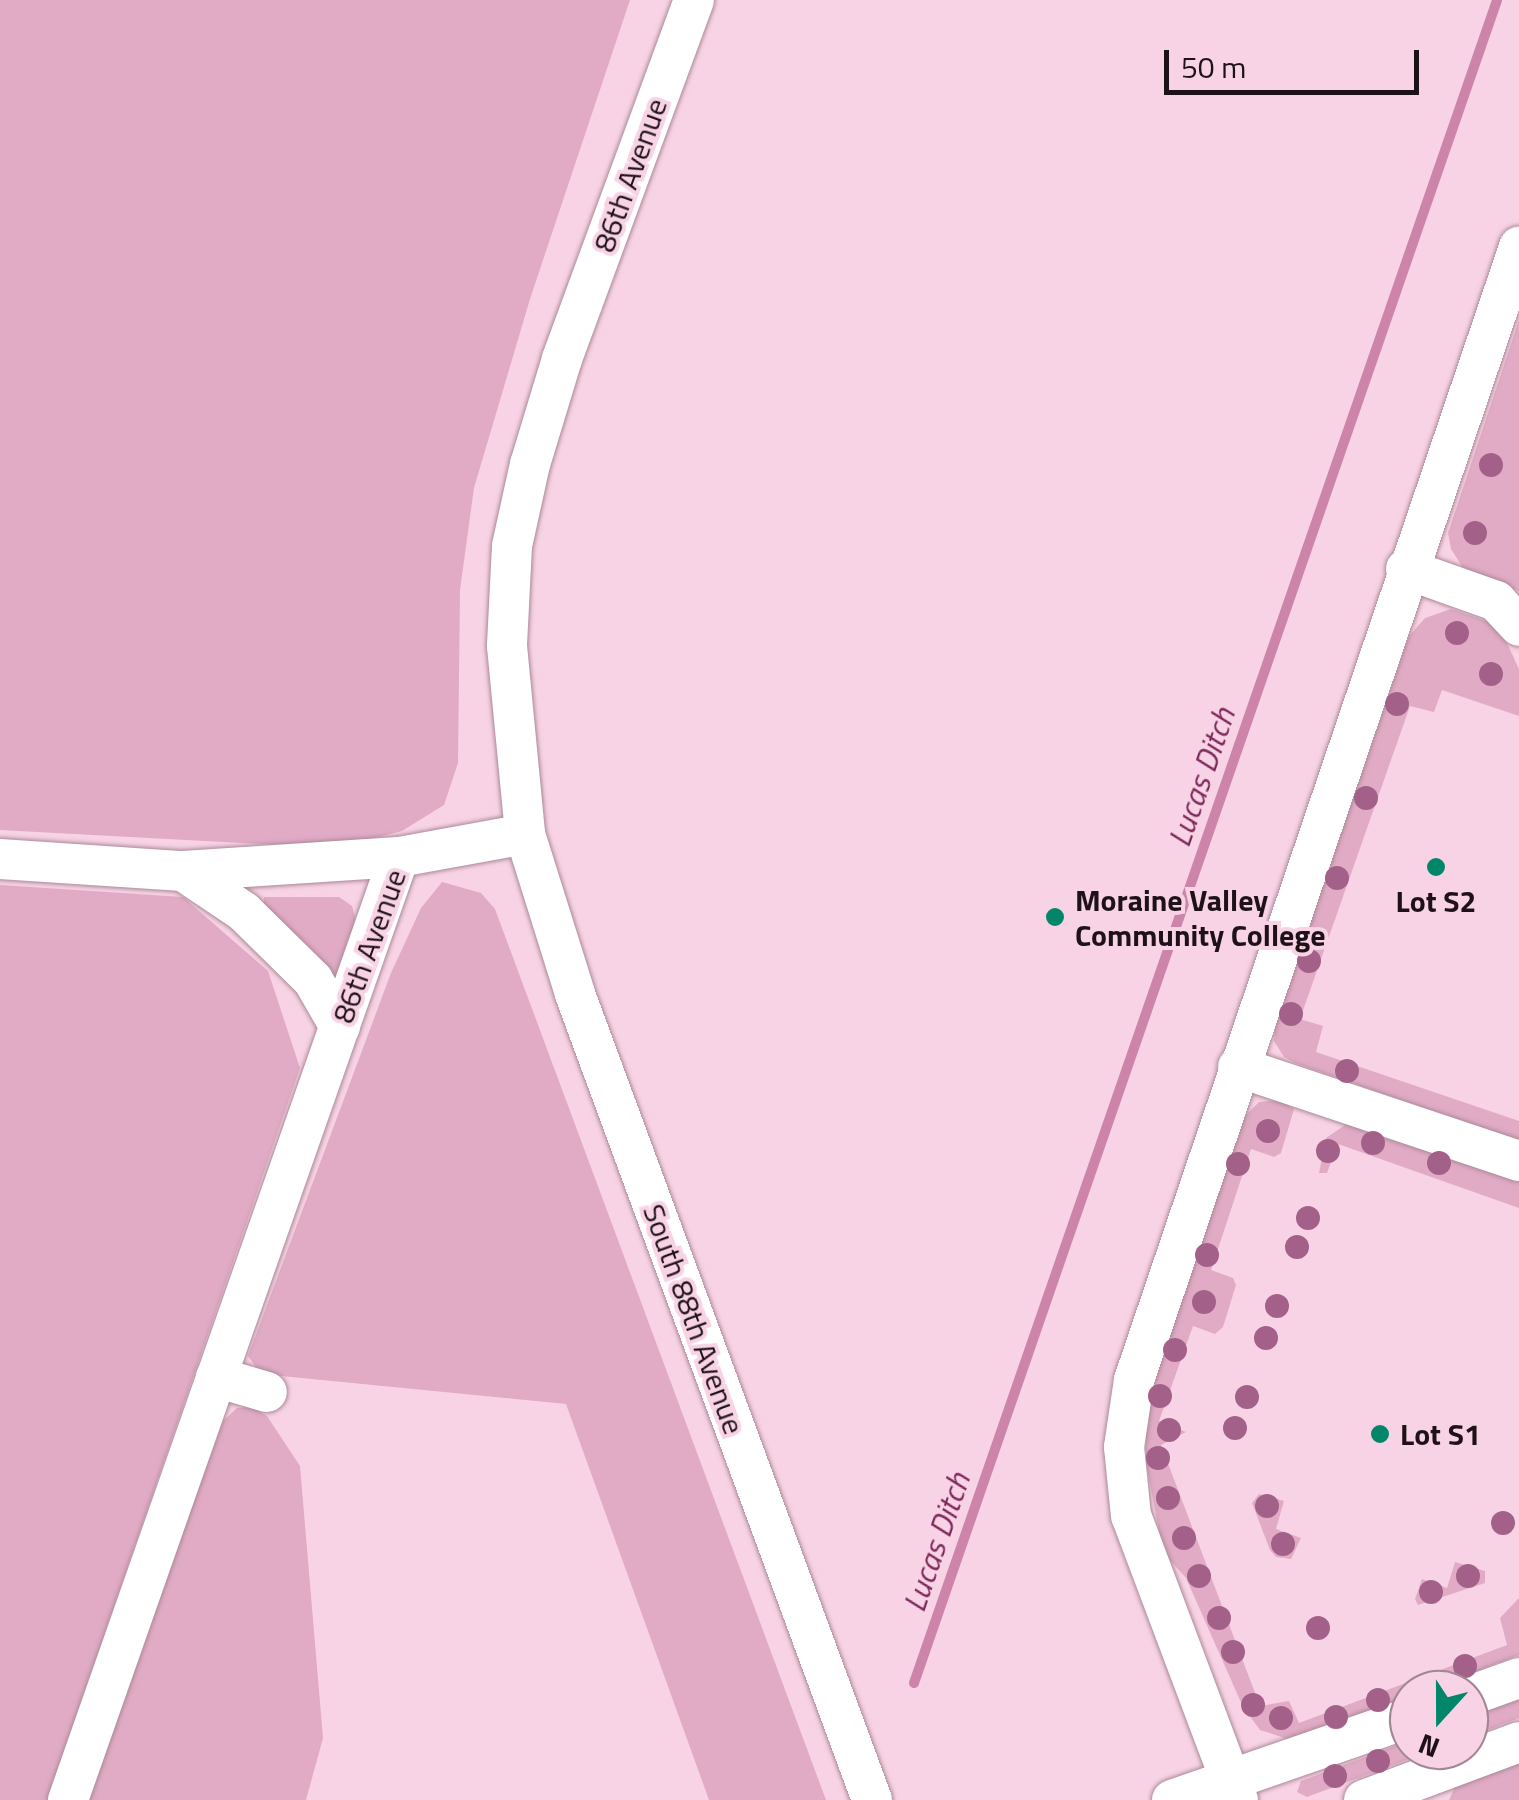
<!DOCTYPE html>
<style>
body{margin:0}
#map{position:relative;width:1519px;height:1800px;overflow:hidden;background:#f8d3e5;font-family:"Titillium Web",sans-serif}
div>[style]{position:absolute}
.green>*{inset:0;background:#e1abc5}
.stream>*{height:10px;margin:-5px;padding:0 5px;transform-origin:5px;border-radius:5px;background:#cd84a9}
.roads{filter:drop-shadow(0 0 2px #ab8999) drop-shadow(0 0 2px #ab8999)}
.minor>*{height:40px;margin:-20px;padding:0 20px;transform-origin:20px;border-radius:20px;background:#fff}
.trees>*{width:24px;height:24px;margin:-12px;border-radius:50%;background:#a36189}
.dots>*{width:28px;height:28px;translate:-50% -50%;box-sizing:border-box;border:5px solid #f8d3e5;border-radius:50%}
span{translate:-50% -50%;white-space:nowrap;text-align:center;line-height:1.15;-webkit-text-stroke:8px #f8d3e5;paint-order:stroke}
.street-label{font-size:30px;color:#1e1218}
.poi-label{font-size:30px;color:#1e1218;font-weight:700}
.left{translate:0 -50%;text-align:left}
.water-label{font-size:32px;color:#7c2759;font-style:italic}
.north{position:absolute;left:1389px;top:1670px;width:100px;height:100px;box-sizing:border-box;background:#f8d3e5;border:2px solid #a18693;border-radius:50%;rotate:201deg;font-size:28px;font-weight:700;line-height:40px;text-align:center;color:#1e1218}
.north::after{content:'';display:block;margin:auto;width:35px;height:45px;background:#02866a;clip-path:polygon(50% 0,100% 100%,50% 72%,0 100%)}
.scale{position:absolute;left:1164px;top:50px;width:255px;height:45px;box-sizing:border-box;border:5px solid #1e1218;border-top:0;padding-left:12px;font-size:30px;line-height:35px;white-space:nowrap;color:#1e1218;-webkit-text-stroke:8px #f8d3e5;paint-order:stroke}
</style>
<div id="map">
<div class="green">
<i style="clip-path:polygon(0 0,630px 0,530px 299px,474px 488px,460px 590px,458px 763px,444px 805px,402px 831px,336px 848px,0 830px)"></i>
<i style="clip-path:polygon(1519px 320px,1519px 591px,1465px 571px,1451px 549px,1448px 533px)"></i>
<i style="clip-path:polygon(1451px 609px,1492px 623px,1505px 639px,1519px 669px,1519px 716px,1442px 690px,1434px 712px,1410px 706px,1300px 1019px,1323px 1026px,1316px 1052px,1519px 1121px,1519px 1141px,1295px 1063px,1284px 1057px,1274px 1041px,1276px 1021px,1409px 636px,1425px 618px)"></i>
<i style="clip-path:polygon(442px 882px,481px 893px,495px 909px,826px 1800px,709px 1800px,566px 1404px,261px 1374px,248px 1356px,391px 973px,421px 908px)"></i>
<i style="clip-path:polygon(0 885px,183px 897px,268px 971px,300px 1068px,47px 1800px,0 1800px)"></i>
<i style="clip-path:polygon(264px 897px,339px 897px,352px 906px,358px 928px,332px 987px,263px 909px)"></i>
<i style="clip-path:polygon(1280px 1100px,1294px 1109px,1281px 1153px,1274px 1157px,1251px 1149px,1211px 1270px,1233px 1278px,1236px 1285px,1223px 1327px,1215px 1334px,1193px 1326px,1159px 1421px,1186px 1432px,1161px 1445px,1260px 1706px,1289px 1701px,1299px 1723px,1507px 1645px,1500px 1618px,1519px 1598px,1519px 1655px,1427px 1690px,1409px 1690px,1409px 1697px,1291px 1740px,1260px 1730px,1243px 1707px,1186px 1578px,1169px 1559px,1161px 1541px,1146px 1462px,1146px 1426px,1159px 1364px,1244px 1117px,1259px 1102px)"></i>
<i style="clip-path:polygon(1348px 1123px,1519px 1181px,1519px 1208px,1338px 1144px,1327px 1173px,1319px 1173px,1326px 1138px)"></i>
<i style="clip-path:polygon(252px 1407px,267px 1416px,300px 1466px,323px 1738px,306px 1800px,86px 1800px,223px 1421px,237px 1408px)"></i>
<i style="clip-path:polygon(1259px 1494px,1284px 1501px,1276px 1529px,1301px 1538px,1291px 1559px,1276px 1557px,1270px 1550px,1252px 1503px)"></i>
<i style="clip-path:polygon(1455px 1562px,1485px 1571px,1485px 1583px,1418px 1605px,1415px 1599px,1422px 1579px,1447px 1588px)"></i>
<i style="clip-path:polygon(1519px 1699px,1519px 1718px,1469px 1737px,1469px 1718px)"></i>
<i style="clip-path:polygon(1409px 1741px,1409px 1750px,1433px 1750px,1307px 1797px,1297px 1792px,1301px 1781px)"></i>
<i style="clip-path:polygon(1519px 1760px,1519px 1800px,1449px 1800px,1455px 1787px)"></i>
</div>
<div class="stream">
<i style="left:914px;top:1683px;width:1781px;rotate:-70.89deg"></i>
</div>
<div class="roads">
<div class="minor">
<i style="left:694px;top:0;width:382px;rotate:110.2deg"></i>
<i style="left:562px;top:359px;width:110px;rotate:106.9deg"></i>
<i style="left:530px;top:464px;width:84px;rotate:102.4deg"></i>
<i style="left:512px;top:546px;width:100px;rotate:92.9deg"></i>
<i style="left:507px;top:646px;width:189px;rotate:84.5deg"></i>
<i style="left:525px;top:834px;width:168px;rotate:72.6deg"></i>
<i style="left:575px;top:994px;width:859px;rotate:69.77deg"></i>
<i style="left:1406px;top:569px;width:96px;rotate:19.6deg"></i>
<i style="left:1496px;top:601px;width:34px;rotate:47deg"></i>
<i style="left:0;top:859px;width:183px;rotate:3.8deg"></i>
<i style="left:183px;top:871px;width:216px;rotate:-3.7deg"></i>
<i style="left:183px;top:871px;width:73px;rotate:33.9deg"></i>
<i style="left:244px;top:912px;width:97px;rotate:44.6deg"></i>
<i style="left:313px;top:980px;width:54px;rotate:60.1deg"></i>
<i style="left:1238px;top:1067px;width:296px;rotate:18.5deg"></i>
<i style="left:216px;top:1377px;width:53px;rotate:16.4deg"></i>
<i style="left:1469px;top:1696px;width:53px;rotate:-19.8deg"></i>
<i style="left:68px;top:1800px;width:999px;rotate:-70.66deg"></i>
<i style="left:399px;top:857px;width:128px;rotate:-10.3deg"></i>
<i style="left:1172px;top:1800px;width:251px;rotate:-19.1deg"></i>
<i style="left:1238px;top:1800px;width:303px;rotate:-110.6deg"></i>
<i style="left:1131px;top:1516px;width:69px;rotate:-95.8deg"></i>
<i style="left:1124px;top:1447px;width:68px;rotate:-81.5deg"></i>
<i style="left:1134px;top:1380px;width:1197px;rotate:-71.23deg"></i>
<i style="left:1364px;top:1800px;width:165px;rotate:-20.5deg"></i>
</div>
</div>
<div class="trees">
<i style="left:1491px;top:465px"></i>
<i style="left:1475px;top:533px"></i>
<i style="left:1457px;top:633px"></i>
<i style="left:1491px;top:674px"></i>
<i style="left:1397px;top:704px"></i>
<i style="left:1366px;top:798px"></i>
<i style="left:1337px;top:878px"></i>
<i style="left:1309px;top:961px"></i>
<i style="left:1291px;top:1014px"></i>
<i style="left:1347px;top:1071px"></i>
<i style="left:1268px;top:1131px"></i>
<i style="left:1373px;top:1143px"></i>
<i style="left:1328px;top:1151px"></i>
<i style="left:1439px;top:1163px"></i>
<i style="left:1238px;top:1164px"></i>
<i style="left:1308px;top:1218px"></i>
<i style="left:1297px;top:1247px"></i>
<i style="left:1207px;top:1255px"></i>
<i style="left:1204px;top:1302px"></i>
<i style="left:1277px;top:1306px"></i>
<i style="left:1266px;top:1338px"></i>
<i style="left:1175px;top:1350px"></i>
<i style="left:1160px;top:1396px"></i>
<i style="left:1247px;top:1397px"></i>
<i style="left:1235px;top:1428px"></i>
<i style="left:1169px;top:1430px"></i>
<i style="left:1158px;top:1458px"></i>
<i style="left:1168px;top:1498px"></i>
<i style="left:1267px;top:1506px"></i>
<i style="left:1503px;top:1523px"></i>
<i style="left:1184px;top:1538px"></i>
<i style="left:1283px;top:1544px"></i>
<i style="left:1199px;top:1576px"></i>
<i style="left:1468px;top:1576px"></i>
<i style="left:1431px;top:1592px"></i>
<i style="left:1219px;top:1618px"></i>
<i style="left:1318px;top:1628px"></i>
<i style="left:1233px;top:1652px"></i>
<i style="left:1465px;top:1666px"></i>
<i style="left:1378px;top:1700px"></i>
<i style="left:1253px;top:1705px"></i>
<i style="left:1336px;top:1717px"></i>
<i style="left:1281px;top:1718px"></i>
<i style="left:1378px;top:1761px"></i>
<i style="left:1335px;top:1776px"></i>
</div>
<div class="dots">
<i style="left:1436px;top:867px;background:#02866a"></i>
<i style="left:1055px;top:917px;background:#02866a"></i>
<i style="left:1380px;top:1434px;background:#02866a"></i>
</div>
<div class="street-label">
<span style="left:630px;top:175px;rotate:-70deg">86th Avenue</span>
<span style="left:369px;top:946px;rotate:-70deg">86th Avenue</span>
<span style="left:694px;top:1319px;rotate:70deg">South 88th Avenue</span>
</div>
<div class="poi-label">
<span class="left" style="left:1075px;top:917px">Moraine Valley<br>Community College</span>
<span style="left:1436px;top:901px">Lot S2</span>
<span class="left" style="left:1400px;top:1434px">Lot S1</span>
</div>
<div class="water-label">
<span style="left:1201px;top:777px;rotate:-71deg">Lucas Ditch</span>
<span style="left:936px;top:1542px;rotate:-71deg">Lucas Ditch</span>
</div>
<div class="north">N</div>
<div class="scale">50 m</div>
</div>
